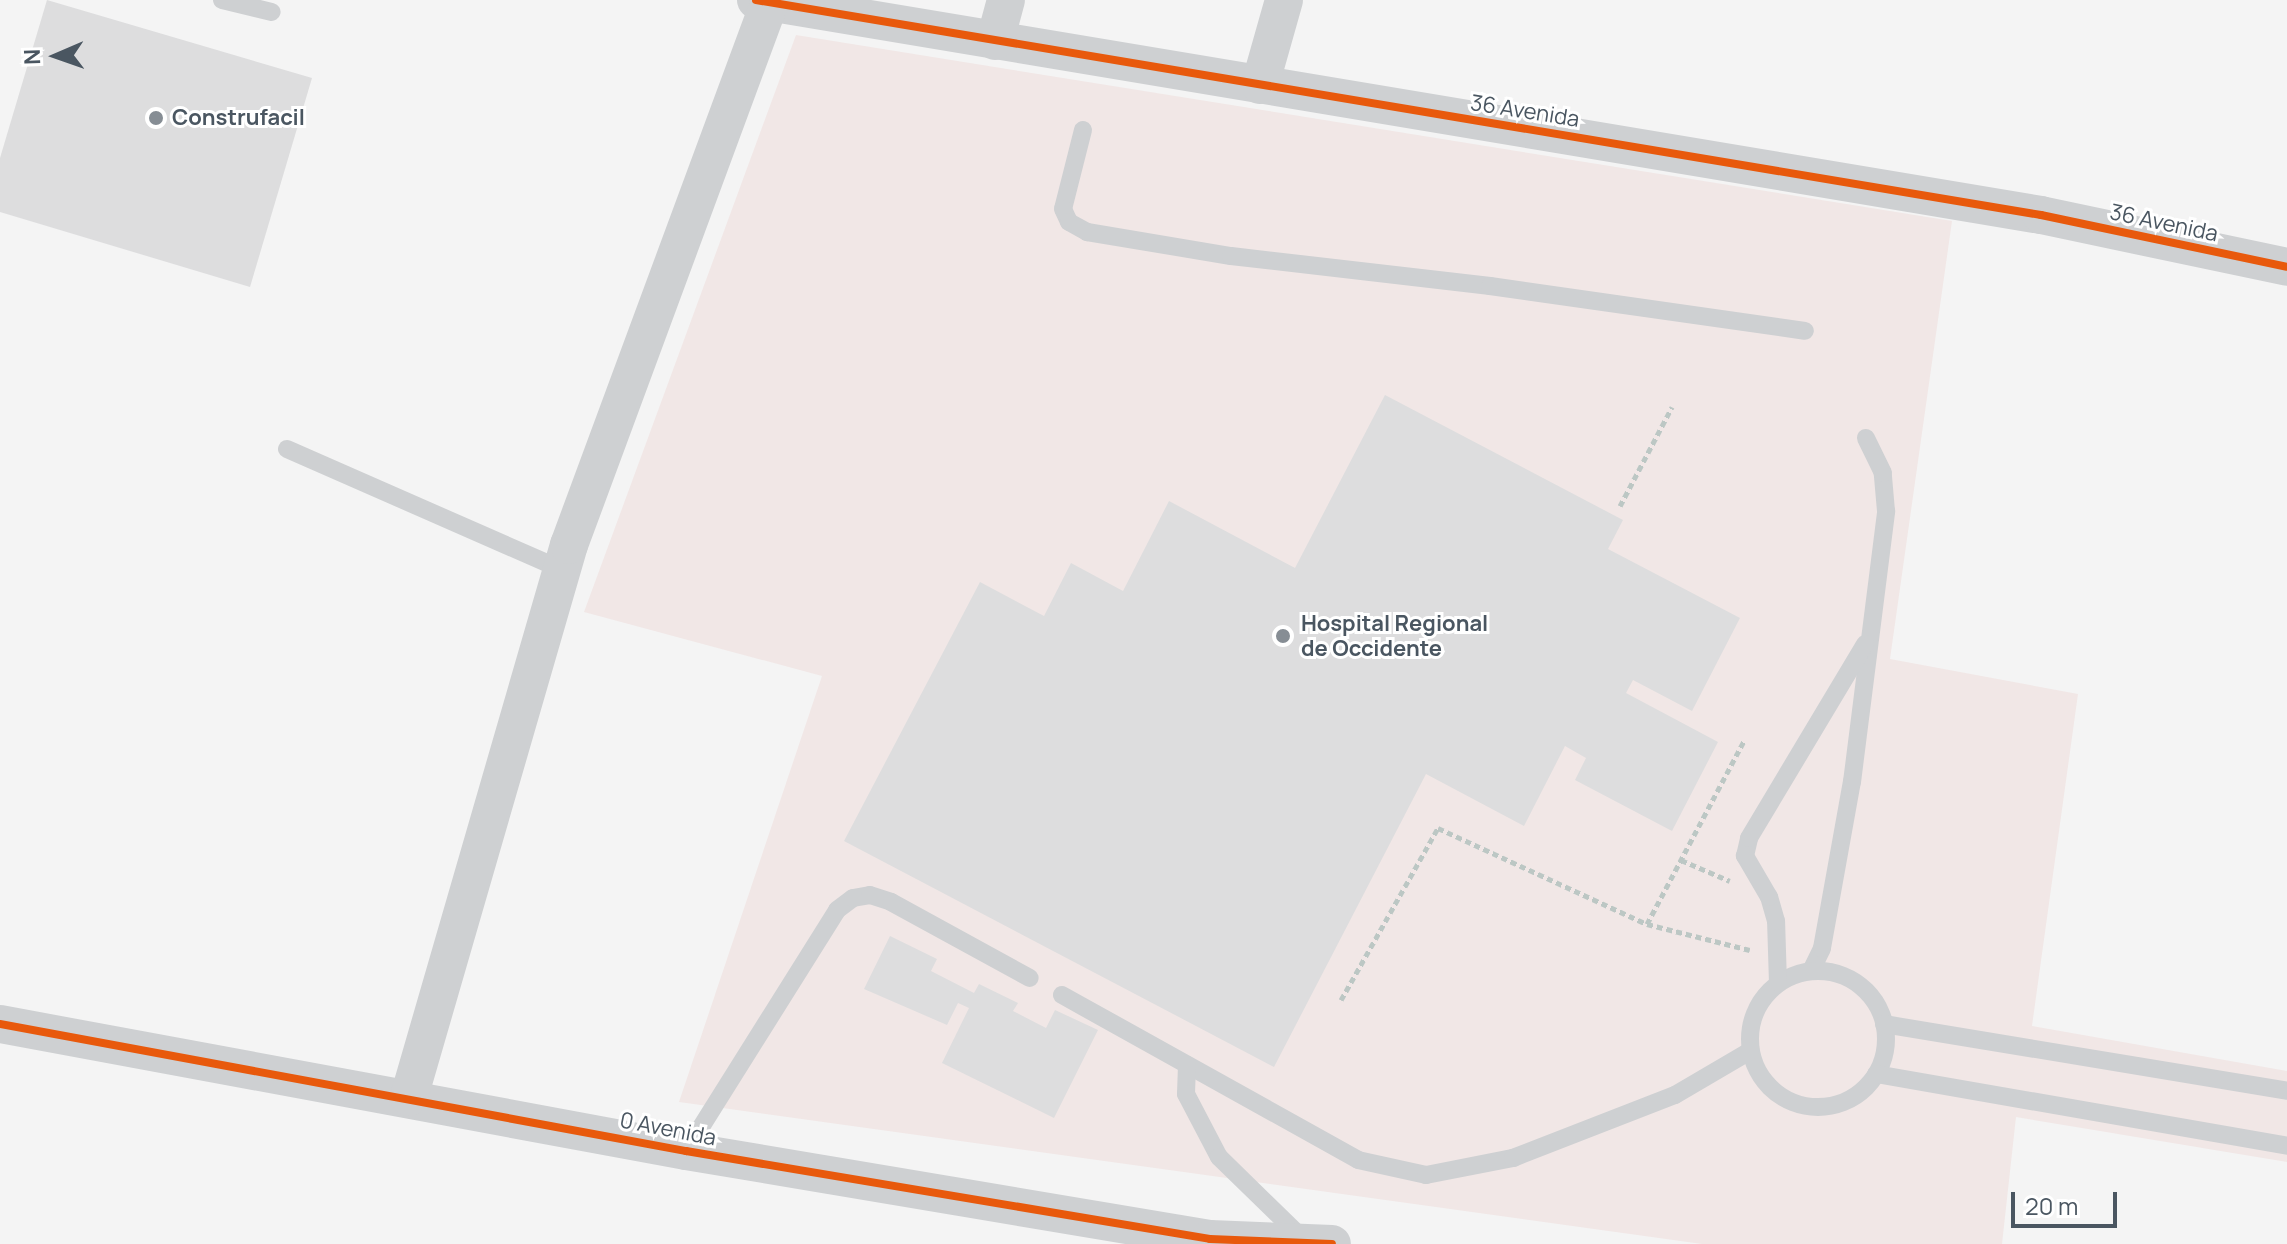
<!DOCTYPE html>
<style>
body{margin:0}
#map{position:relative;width:2287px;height:1244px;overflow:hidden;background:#f4f4f4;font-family:Manrope,sans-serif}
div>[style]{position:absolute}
.medical>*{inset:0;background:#f1e7e6}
.building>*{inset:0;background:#ddddde}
.path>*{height:5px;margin-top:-2.5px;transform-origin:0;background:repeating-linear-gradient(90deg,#bcc7c4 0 6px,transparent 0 10px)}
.lane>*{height:18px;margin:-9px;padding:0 9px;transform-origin:9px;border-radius:9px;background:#ced0d2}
.lane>.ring{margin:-9px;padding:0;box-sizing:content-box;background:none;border:18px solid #ced0d2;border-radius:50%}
.street>*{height:38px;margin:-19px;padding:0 19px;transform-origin:19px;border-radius:19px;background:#ced0d2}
.cycleway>*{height:8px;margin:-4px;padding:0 4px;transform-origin:4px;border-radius:4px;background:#e8590c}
.dots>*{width:22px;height:22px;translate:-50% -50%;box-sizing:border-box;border:4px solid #fff;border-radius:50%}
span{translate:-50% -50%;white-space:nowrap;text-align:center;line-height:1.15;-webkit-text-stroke:6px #fff;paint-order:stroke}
.street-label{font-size:22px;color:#4a5661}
.poi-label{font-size:22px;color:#4a5661;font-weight:700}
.left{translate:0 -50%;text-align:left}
.north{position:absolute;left:16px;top:16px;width:80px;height:80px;-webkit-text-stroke:6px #fff;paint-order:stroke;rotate:268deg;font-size:22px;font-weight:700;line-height:32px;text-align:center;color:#4a5661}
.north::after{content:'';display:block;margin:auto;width:28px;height:36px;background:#4a5661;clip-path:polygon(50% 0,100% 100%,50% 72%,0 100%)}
.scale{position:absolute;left:2011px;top:1192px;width:106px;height:36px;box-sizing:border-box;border:4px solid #4a5661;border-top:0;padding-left:10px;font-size:24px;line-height:28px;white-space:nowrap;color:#4a5661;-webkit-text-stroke:6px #fff;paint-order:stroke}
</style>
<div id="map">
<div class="medical">
<i style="clip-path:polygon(796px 35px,1952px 221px,1890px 659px,2078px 694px,2032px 1026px,2287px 1071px,2287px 1162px,2016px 1117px,2002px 1244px,1702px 1244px,679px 1102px,822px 676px,584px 612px)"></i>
</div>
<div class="building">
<i style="clip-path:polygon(47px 0,312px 78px,250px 287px,0 212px,0 158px)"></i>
<i style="clip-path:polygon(1385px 395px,1623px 520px,1608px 549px,1740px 618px,1692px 711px,1633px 680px,1626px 693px,1718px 742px,1672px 831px,1575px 780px,1586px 758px,1565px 746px,1524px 826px,1426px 774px,1274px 1067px,844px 841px,980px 582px,1044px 616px,1071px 563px,1123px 591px,1169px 501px,1295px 568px)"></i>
<i style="clip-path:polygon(890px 936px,937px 959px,931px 971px,974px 993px,979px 984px,1018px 1003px,1013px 1011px,1046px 1028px,1055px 1010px,1098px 1030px,1054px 1118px,942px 1063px,969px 1008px,958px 1003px,947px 1025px,864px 989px)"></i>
</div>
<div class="path">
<i style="left:1620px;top:506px;width:112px;rotate:-62.3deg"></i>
<i style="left:1681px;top:860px;width:53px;rotate:23.2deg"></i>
<i style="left:1647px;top:924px;width:207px;rotate:-62.1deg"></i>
<i style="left:1341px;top:1000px;width:197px;rotate:-60.6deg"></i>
<i style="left:1438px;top:828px;width:230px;rotate:24.7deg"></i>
<i style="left:1647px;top:924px;width:106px;rotate:14.2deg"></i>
</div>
<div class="lane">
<i style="left:222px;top:0;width:51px;rotate:13.5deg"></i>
<i style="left:1083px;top:130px;width:81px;rotate:104.2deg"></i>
<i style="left:1063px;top:209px;width:14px;rotate:65deg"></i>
<i style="left:1069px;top:222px;width:21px;rotate:29deg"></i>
<i style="left:1087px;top:232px;width:146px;rotate:9.5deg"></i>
<i style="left:1231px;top:256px;width:261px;rotate:6.6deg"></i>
<i style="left:1490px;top:286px;width:318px;rotate:8.1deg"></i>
<i style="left:287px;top:449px;width:300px;rotate:23.7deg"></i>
<i style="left:1811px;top:971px;width:25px;rotate:-64deg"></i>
<i style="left:1822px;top:948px;width:169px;rotate:-79.8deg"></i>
<i style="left:1852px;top:782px;width:273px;rotate:-82.8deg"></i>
<i style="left:1886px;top:511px;width:38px;rotate:-95deg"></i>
<i style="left:1883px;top:473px;width:39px;rotate:-116deg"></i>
<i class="ring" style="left:1750px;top:971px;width:118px;height:118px"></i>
<i style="left:1778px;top:983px;width:62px;rotate:-91.8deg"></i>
<i style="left:1776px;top:921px;width:25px;rotate:-106deg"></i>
<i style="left:1769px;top:897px;width:48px;rotate:-120.3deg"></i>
<i style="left:1745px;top:856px;width:18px;rotate:-77deg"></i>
<i style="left:1749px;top:838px;width:226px;rotate:-59.1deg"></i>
<i style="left:1062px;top:995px;width:339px;rotate:29.1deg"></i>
<i style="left:1358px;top:1160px;width:70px;rotate:12.4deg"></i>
<i style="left:1426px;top:1175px;width:89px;rotate:-11.1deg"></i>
<i style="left:1513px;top:1158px;width:174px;rotate:-21.3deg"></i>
<i style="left:1675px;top:1095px;width:87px;rotate:-30.4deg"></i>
<i style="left:1884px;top:1024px;width:409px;rotate:9.4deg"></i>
<i style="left:1187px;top:1065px;width:29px;rotate:92deg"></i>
<i style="left:1186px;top:1094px;width:71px;rotate:62.4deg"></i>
<i style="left:1219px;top:1157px;width:116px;rotate:44.3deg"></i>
<i style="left:1876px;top:1074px;width:417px;rotate:9.9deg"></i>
<i style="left:686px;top:1151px;width:284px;rotate:-57.9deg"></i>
<i style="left:837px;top:910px;width:20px;rotate:-37deg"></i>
<i style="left:853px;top:898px;width:17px;rotate:-10deg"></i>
<i style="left:870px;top:895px;width:22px;rotate:18deg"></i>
<i style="left:891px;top:902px;width:158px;rotate:28.7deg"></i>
</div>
<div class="street">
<i style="left:756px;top:0;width:1303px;rotate:9.5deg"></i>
<i style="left:2041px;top:215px;width:251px;rotate:11.9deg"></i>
<i style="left:995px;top:41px;width:42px;rotate:-75deg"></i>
<i style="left:1260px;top:85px;width:88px;rotate:-74.2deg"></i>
<i style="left:0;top:1024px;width:698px;rotate:10.49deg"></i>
<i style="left:686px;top:1151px;width:531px;rotate:9.53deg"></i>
<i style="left:1210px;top:1239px;width:122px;rotate:2.3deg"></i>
<i style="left:409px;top:1097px;width:575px;rotate:-73.84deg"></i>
<i style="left:569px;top:545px;width:577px;rotate:-69.71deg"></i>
</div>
<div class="cycleway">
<i style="left:756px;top:0;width:1303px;rotate:9.5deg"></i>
<i style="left:2041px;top:215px;width:251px;rotate:11.9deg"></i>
<i style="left:0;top:1024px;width:698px;rotate:10.49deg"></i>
<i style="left:686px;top:1151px;width:531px;rotate:9.53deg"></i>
<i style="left:1210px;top:1239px;width:122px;rotate:2.3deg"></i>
</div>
<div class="dots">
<i style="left:156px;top:118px;background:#868d94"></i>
<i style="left:1283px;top:636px;background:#868d94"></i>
</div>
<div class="street-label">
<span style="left:1525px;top:111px;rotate:9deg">36 Avenida</span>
<span style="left:2164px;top:223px;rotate:12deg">36 Avenida</span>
<span style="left:668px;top:1129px;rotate:11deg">0 Avenida</span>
</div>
<div class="poi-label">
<span class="left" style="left:172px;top:118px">Construfacil</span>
<span class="left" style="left:1301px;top:636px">Hospital Regional<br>de Occidente</span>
</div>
<div class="north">N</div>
<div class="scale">20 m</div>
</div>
